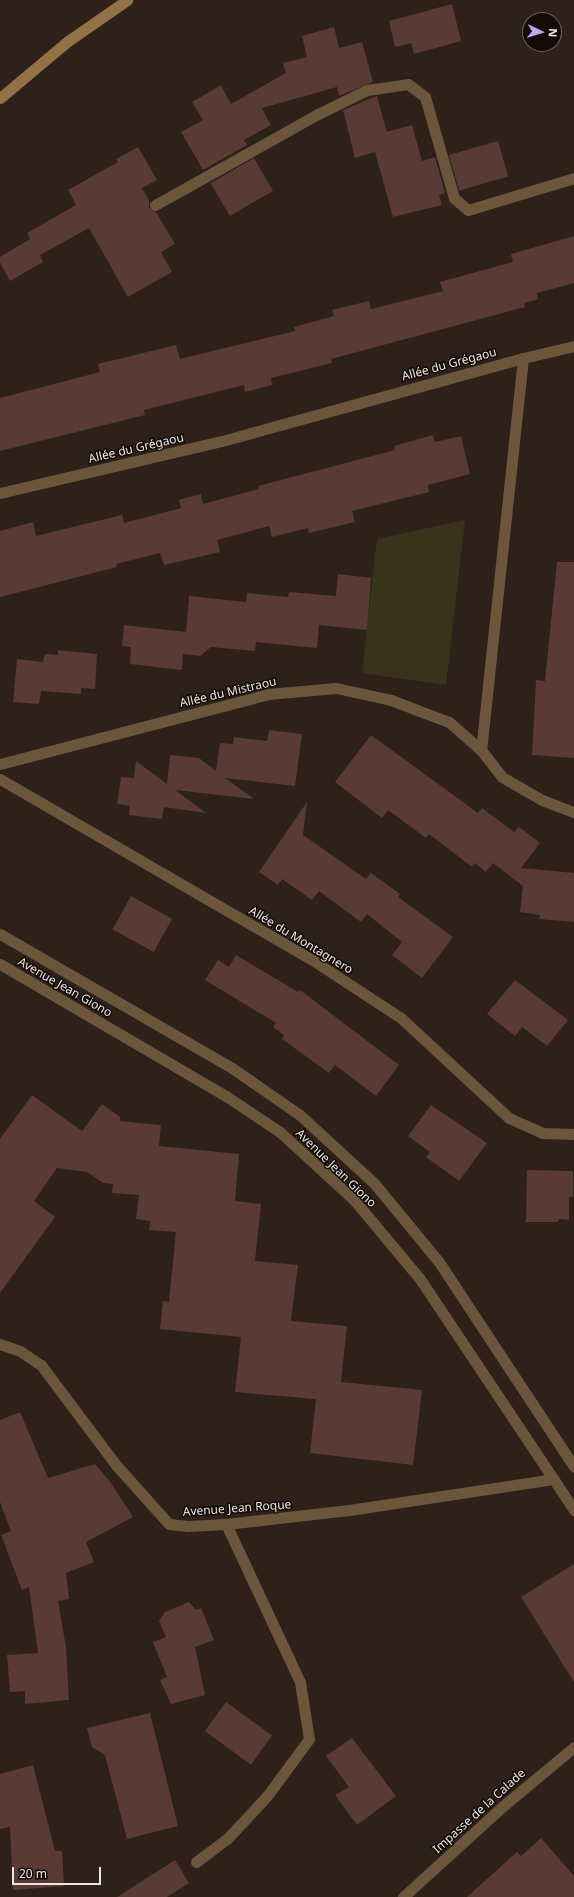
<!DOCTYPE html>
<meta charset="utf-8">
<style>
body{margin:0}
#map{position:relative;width:574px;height:1897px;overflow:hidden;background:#2e211a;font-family:"Noto Sans",sans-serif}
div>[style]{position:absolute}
.green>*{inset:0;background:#3a331b}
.building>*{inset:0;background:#593a35;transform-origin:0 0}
.service>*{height:11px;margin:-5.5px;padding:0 5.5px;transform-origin:5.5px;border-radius:5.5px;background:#6b563c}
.pedestrian>*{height:11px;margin:-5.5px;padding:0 5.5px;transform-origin:5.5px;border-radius:5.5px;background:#6b563c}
.minor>*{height:11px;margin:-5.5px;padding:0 5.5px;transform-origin:5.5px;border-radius:5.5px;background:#6b563c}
.tertiary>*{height:11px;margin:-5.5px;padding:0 5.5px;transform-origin:5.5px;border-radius:5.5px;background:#6b563c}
.secondary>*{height:11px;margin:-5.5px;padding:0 5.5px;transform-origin:5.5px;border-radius:5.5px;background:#937248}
span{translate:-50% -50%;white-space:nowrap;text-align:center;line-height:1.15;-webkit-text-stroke:3px #120c09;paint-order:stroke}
.street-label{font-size:12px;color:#eee6e1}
.north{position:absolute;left:522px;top:12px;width:40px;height:40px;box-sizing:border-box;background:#120c09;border:1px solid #6a635f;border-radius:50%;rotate:94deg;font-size:11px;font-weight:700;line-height:16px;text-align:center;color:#eee6e1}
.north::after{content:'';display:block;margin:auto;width:14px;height:18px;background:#c3a7f2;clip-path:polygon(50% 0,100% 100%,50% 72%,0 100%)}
.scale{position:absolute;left:12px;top:1867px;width:89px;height:18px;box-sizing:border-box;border:2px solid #eee6e1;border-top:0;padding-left:5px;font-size:12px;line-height:14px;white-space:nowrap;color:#eee6e1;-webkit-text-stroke:3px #120c09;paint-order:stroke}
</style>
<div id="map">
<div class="green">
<i style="clip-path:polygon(465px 520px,446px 685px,362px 673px,377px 539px)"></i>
</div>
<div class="building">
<i style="clip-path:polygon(452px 4px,461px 41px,414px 54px,411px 43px,395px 47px,389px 21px)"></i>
<i style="clip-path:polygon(334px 27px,339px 48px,362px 42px,373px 82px,339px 96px,337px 87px,262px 108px,271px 125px,244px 140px,247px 145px,203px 170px,181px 132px,203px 120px,192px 102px,221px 85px,231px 104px,286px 73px,283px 63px,307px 57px,302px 36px)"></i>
<i style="clip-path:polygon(377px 96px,387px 132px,412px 125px,422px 161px,435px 157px,445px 193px,439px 195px,442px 205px,393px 217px,375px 152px,355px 158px,343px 110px)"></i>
<i style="left:498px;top:141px;width:37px;height:51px;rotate:74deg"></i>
<i style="clip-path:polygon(138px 147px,157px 180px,142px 188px,149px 201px,149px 208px,156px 212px,175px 244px,161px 252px,172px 272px,128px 297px,89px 228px,40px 255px,43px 262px,10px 281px,0 263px,0 257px,30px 239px,27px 233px,76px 205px,68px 190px,118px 162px,116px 159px)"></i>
<i style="left:254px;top:158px;width:38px;height:50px;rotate:60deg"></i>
<i style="clip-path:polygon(574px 236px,574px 283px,537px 293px,538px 299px,524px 303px,525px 307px,331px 359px,332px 363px,271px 378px,272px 385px,245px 392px,244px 385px,144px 410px,145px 415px,0 451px,0 398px,100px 372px,98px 364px,176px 345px,180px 359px,295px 331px,294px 327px,334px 316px,332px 310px,369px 301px,371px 309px,443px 291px,440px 282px,513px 262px,511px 254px)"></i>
<i style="clip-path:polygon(433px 435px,435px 442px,461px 436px,470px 474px,428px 485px,429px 492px,352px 511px,355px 522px,309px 533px,308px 528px,272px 537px,269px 526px,217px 540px,220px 552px,164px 565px,160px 553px,116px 564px,117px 567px,0 597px,0 531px,33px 522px,36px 536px,122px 515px,124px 523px,181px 508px,179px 500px,201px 494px,203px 504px,259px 489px,258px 486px,395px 450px,394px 446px)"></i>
<i style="clip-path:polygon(557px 562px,574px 562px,574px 758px,532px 755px,536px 680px,545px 681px)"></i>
<i style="clip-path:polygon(338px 574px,371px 578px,367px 630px,319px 625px,317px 648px,256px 642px,255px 651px,211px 647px,200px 656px,183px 654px,182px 670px,130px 664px,131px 647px,122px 646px,124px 625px,186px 632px,189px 596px,246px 602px,247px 593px,288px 597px,289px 592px,336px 596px)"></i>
<i style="clip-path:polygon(58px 650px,97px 654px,95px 689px,81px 688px,81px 694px,41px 691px,39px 704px,13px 702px,17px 659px,43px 662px,45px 654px,58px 655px)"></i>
<i style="clip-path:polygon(269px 730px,302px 734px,295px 786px,225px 778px,254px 799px,175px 790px,206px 813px,164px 807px,162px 819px,129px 815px,130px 806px,117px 804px,121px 777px,134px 778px,136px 761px,167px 784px,170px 755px,199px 758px,216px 771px,220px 743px,233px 744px,234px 737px,267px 741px)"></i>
<i style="clip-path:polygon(371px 735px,478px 813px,482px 808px,514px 832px,519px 827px,540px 843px,521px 868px,574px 873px,574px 922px,539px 919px,540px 915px,520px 912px,523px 886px,493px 863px,486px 872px,475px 863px,472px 867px,429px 834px,426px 838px,388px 810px,382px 818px,335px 782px)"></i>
<i style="clip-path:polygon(307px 802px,303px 835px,366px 879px,371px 873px,400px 894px,398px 897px,453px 937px,422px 978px,392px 955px,402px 942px,367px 914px,361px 922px,319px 891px,312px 900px,282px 879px,278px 885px,259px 872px)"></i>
<i style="left:131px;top:896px;width:47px;height:38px;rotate:29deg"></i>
<i style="clip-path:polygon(236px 955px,298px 992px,300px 990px,399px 1065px,376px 1096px,335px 1065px,329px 1073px,282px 1039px,284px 1035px,273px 1027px,276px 1023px,205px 980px,218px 960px,229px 967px)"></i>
<i style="clip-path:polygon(515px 980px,568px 1020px,547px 1046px,522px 1027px,515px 1036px,487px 1014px)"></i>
<i style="clip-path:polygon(32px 1095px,82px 1131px,102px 1104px,120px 1117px,120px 1121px,161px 1125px,159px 1146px,239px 1154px,235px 1201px,261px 1204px,255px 1261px,298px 1265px,291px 1321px,347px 1326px,341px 1382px,422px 1390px,413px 1465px,310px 1453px,316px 1399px,235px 1392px,241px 1337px,160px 1329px,163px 1301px,169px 1302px,176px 1232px,149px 1230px,150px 1221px,136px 1219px,139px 1195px,112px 1193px,113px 1184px,103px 1183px,87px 1172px,57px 1168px,34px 1201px,55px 1217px,0 1293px,0 1139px)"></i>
<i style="clip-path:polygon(431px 1105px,487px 1143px,459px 1181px,426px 1157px,430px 1152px,408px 1136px)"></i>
<i style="clip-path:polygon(527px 1170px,573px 1171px,573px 1197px,569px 1197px,569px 1220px,559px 1219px,558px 1222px,526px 1222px)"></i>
<i style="clip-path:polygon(20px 1412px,48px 1478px,95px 1464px,111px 1483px,133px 1517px,86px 1542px,94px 1562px,66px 1573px,69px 1599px,58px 1601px,66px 1647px,69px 1700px,25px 1704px,25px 1691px,10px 1692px,7px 1655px,38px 1653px,29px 1587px,22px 1590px,1px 1535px,11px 1531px,0 1502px,0 1420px)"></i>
<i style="clip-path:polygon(574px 1564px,574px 1682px,521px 1597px)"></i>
<i style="clip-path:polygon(189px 1602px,196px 1610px,201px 1608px,214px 1640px,195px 1647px,205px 1695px,171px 1704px,160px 1680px,167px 1677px,153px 1642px,166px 1637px,159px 1621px,165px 1612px)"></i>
<i style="left:226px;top:1702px;width:57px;height:36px;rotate:36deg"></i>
<i style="clip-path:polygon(150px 1713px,178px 1826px,127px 1839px,105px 1755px,92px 1747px,87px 1728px)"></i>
<i style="clip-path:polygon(352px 1738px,396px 1796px,357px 1825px,335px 1795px,349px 1787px,326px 1756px)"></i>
<i style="clip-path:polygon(33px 1765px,55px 1851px,62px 1851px,64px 1886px,13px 1890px,10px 1827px,0 1829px,0 1774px)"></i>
<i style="clip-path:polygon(541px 1838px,574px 1876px,574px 1897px,467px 1897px,517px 1852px,521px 1856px)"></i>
<i style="clip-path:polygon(175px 1860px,189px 1883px,167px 1897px,117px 1897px)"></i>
</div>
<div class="service">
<i style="left:155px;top:205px;width:187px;rotate:-29.2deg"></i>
<i style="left:318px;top:114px;width:55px;rotate:-26.1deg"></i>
<i style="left:367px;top:90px;width:41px;rotate:-8.3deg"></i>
<i style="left:408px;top:84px;width:21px;rotate:37deg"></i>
<i style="left:425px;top:97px;width:105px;rotate:74deg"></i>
<i style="left:454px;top:198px;width:18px;rotate:41deg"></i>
<i style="left:468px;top:210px;width:111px;rotate:-16.8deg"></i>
</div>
<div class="pedestrian">
<i style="left:523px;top:358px;width:52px;rotate:-13.2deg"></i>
</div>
<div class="minor">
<i style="left:0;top:493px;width:228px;rotate:-13.2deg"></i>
<i style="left:222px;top:441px;width:312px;rotate:-15.4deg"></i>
<i style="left:523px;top:358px;width:394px;rotate:96.1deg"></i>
<i style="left:0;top:764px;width:277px;rotate:-14.6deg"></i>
<i style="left:268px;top:694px;width:68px;rotate:-5deg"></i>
<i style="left:336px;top:688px;width:56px;rotate:12.3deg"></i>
<i style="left:391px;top:700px;width:62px;rotate:20.8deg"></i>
<i style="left:449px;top:722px;width:43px;rotate:41.2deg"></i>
<i style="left:481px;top:750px;width:34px;rotate:52deg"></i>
<i style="left:502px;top:777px;width:46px;rotate:29.9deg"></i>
<i style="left:542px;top:800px;width:34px;rotate:21deg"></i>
<i style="left:0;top:779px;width:367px;rotate:30.1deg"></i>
<i style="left:317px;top:963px;width:100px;rotate:33.2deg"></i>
<i style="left:401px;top:1018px;width:147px;rotate:42.8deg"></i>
<i style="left:509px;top:1118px;width:36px;rotate:24deg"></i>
<i style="left:542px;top:1133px;width:32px;rotate:2deg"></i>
<i style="left:0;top:1344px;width:21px;rotate:19deg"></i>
<i style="left:20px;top:1351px;width:25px;rotate:34deg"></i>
<i style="left:41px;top:1365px;width:125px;rotate:53.1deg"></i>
<i style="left:116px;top:1465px;width:79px;rotate:48.1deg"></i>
<i style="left:169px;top:1524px;width:19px;rotate:6deg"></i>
<i style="left:188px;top:1526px;width:38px;rotate:-3deg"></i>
<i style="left:226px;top:1524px;width:124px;rotate:-6.5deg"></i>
<i style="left:349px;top:1510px;width:207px;rotate:-8.6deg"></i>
<i style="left:196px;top:1862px;width:39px;rotate:-37deg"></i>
<i style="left:227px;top:1839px;width:59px;rotate:-47.1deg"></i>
<i style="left:267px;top:1796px;width:71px;rotate:-53.6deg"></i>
<i style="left:309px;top:1739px;width:58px;rotate:-99deg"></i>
<i style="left:300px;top:1682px;width:174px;rotate:-115.1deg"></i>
<i style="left:403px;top:1897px;width:135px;rotate:-42.3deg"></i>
<i style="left:503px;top:1806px;width:92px;rotate:-39.7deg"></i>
</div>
<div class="tertiary">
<i style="left:0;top:934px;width:268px;rotate:30deg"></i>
<i style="left:232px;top:1068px;width:83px;rotate:34.7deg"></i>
<i style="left:300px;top:1115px;width:100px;rotate:42.6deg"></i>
<i style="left:374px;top:1183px;width:102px;rotate:50.6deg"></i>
<i style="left:439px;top:1262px;width:245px;rotate:56.6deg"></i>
<i style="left:0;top:964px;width:262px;rotate:30.3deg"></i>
<i style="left:226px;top:1096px;width:65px;rotate:33.7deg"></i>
<i style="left:280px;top:1132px;width:102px;rotate:42.6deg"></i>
<i style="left:355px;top:1201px;width:102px;rotate:50.2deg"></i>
<i style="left:420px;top:1279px;width:278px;rotate:56.3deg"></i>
</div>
<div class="secondary">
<i style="left:0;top:98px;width:89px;rotate:-40deg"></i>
<i style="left:68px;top:41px;width:72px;rotate:-34.8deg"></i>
</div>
<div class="street-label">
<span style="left:449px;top:364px;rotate:-15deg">Allée du Grégaou</span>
<span style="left:136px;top:448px;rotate:-13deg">Allée du Grégaou</span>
<span style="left:228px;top:692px;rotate:-13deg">Allée du Mistraou</span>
<span style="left:301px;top:940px;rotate:31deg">Allée du Montagnero</span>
<span style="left:65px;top:987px;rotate:30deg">Avenue Jean Giono</span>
<span style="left:336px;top:1168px;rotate:44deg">Avenue Jean Giono</span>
<span style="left:237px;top:1508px;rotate:-4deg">Avenue Jean Roque</span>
<span style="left:479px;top:1811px;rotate:-42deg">Impasse de la Calade</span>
</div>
<div class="north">N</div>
<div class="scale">20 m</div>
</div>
